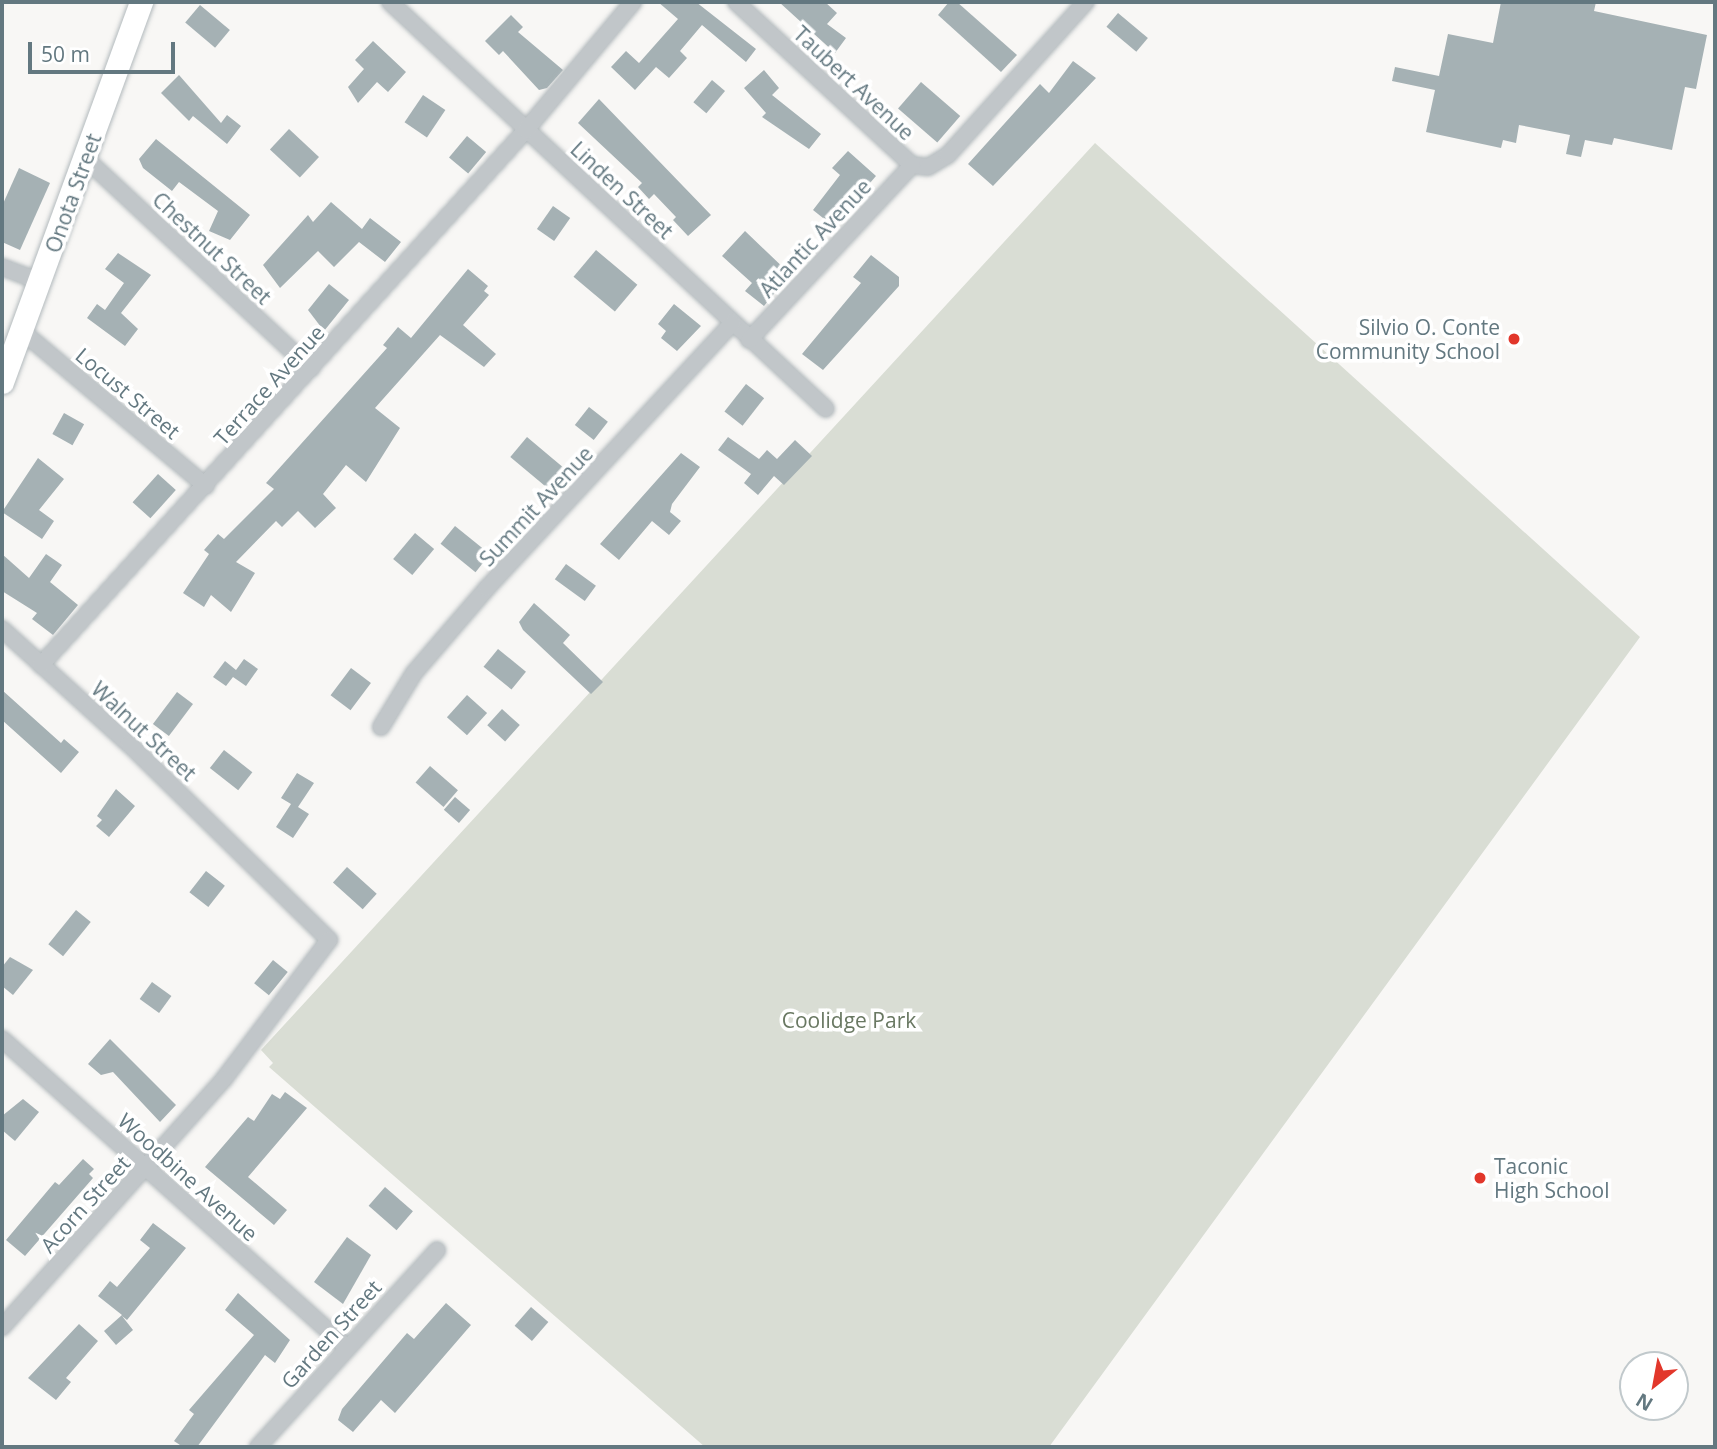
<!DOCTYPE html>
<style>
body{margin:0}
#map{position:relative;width:1717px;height:1449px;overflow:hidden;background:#f8f7f5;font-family:"Open Sans",sans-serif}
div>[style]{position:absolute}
.green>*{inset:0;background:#d9ddd4}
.building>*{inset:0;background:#a5b1b4;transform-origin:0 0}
.roads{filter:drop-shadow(0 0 2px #b3babd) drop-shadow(0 0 2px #b3babd)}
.street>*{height:16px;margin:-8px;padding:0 8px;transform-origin:8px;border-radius:8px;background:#c1c6c9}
.secondary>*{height:23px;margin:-11.5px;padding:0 11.5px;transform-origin:11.5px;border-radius:11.5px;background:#fff}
.dots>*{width:19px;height:19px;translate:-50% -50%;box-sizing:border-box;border:4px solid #fff;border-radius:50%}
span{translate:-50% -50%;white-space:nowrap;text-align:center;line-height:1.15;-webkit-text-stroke:7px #fff;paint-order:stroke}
.street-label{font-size:21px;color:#637880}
.poi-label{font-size:21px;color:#637880}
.right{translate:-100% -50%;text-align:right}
.left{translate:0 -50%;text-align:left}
.park-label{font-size:21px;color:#697862}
.frame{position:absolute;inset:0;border:4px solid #637880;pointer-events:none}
.north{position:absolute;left:1619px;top:1351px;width:70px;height:70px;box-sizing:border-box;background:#fff;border:2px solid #c1c9cc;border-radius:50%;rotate:211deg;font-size:19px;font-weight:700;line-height:28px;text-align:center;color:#637880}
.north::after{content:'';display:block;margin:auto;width:24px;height:32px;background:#e2372b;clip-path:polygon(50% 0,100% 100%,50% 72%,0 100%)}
.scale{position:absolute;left:28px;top:42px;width:147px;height:32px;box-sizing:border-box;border:4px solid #637880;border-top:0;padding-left:9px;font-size:21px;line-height:24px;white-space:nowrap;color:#637880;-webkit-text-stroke:5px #fff;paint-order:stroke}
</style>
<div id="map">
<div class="green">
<i style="clip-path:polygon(1095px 143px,1640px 637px,1049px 1447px,705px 1447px,269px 1067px,273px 1063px,261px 1050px)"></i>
</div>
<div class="building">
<i style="clip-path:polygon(658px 2px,696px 2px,756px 49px,746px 62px,702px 25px,680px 51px,687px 58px,669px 78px,656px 67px,635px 90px,611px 67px,626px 51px,639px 63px,678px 19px)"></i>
<i style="clip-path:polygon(779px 2px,825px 2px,837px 13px,827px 24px,846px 38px,835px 53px)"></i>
<i style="clip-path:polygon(949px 2px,957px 2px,1017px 55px,1001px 72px,938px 15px)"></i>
<i style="clip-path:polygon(1501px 2px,1596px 2px,1594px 11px,1707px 35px,1696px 89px,1685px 87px,1672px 150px,1614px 138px,1612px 145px,1585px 140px,1581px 157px,1566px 154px,1570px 135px,1519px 125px,1516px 143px,1503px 140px,1501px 148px,1426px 132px,1435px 90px,1392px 81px,1395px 67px,1439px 76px,1448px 34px,1493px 43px)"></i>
<i style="left:200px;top:5px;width:39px;height:23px;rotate:40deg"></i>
<i style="left:1118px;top:13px;width:39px;height:18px;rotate:40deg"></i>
<i style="clip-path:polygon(511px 15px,523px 27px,518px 32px,563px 70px,547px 88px,539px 90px,503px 51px,499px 55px,485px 41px)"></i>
<i style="clip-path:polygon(373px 41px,406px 72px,388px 92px,377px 82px,358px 103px,348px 87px,364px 69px,355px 60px)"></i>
<i style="clip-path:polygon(1073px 61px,1096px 78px,993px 186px,968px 164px,1040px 84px,1049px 93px)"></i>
<i style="clip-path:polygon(764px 70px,779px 88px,772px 95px,821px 134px,809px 149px,762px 117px,766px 113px,744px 88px)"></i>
<i style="clip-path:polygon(179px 75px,221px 123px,227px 115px,241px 126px,227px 144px,193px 116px,189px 121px,161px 93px)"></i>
<i style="left:712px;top:80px;width:17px;height:29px;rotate:40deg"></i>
<i style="left:921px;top:82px;width:52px;height:35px;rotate:41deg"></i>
<i style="left:423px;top:95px;width:27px;height:33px;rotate:34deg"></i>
<i style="clip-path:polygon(599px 99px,711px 215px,688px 236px,673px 220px,676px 217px,654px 194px,649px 199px,638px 187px,642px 183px,578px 123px)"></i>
<i style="left:289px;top:129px;width:41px;height:28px;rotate:43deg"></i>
<i style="left:467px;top:136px;width:25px;height:28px;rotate:40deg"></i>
<i style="clip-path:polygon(156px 139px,250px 215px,230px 240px,209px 231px,218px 211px,179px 182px,172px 191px,143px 168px,139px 159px)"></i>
<i style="clip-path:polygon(848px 151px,876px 176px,833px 226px,813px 210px,840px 175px,832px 168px)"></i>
<i style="clip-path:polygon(19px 168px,50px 183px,20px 250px,2px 242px,2px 206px)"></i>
<i style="clip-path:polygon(331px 202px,362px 229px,370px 218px,401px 242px,385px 262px,359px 242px,334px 267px,318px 251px,280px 288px,263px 265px,308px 215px,313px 222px)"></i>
<i style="left:553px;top:206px;width:21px;height:28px;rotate:35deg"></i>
<i style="clip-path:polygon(745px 231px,790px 274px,764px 306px,745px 291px,752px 283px,722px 256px)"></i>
<i style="left:596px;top:250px;width:54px;height:35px;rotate:40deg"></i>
<i style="clip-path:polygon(118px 253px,151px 275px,121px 313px,138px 329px,125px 346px,87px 318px,97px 304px,105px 310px,124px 283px,105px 269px)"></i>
<i style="clip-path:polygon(871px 255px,899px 277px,899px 286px,823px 370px,802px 354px,861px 283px,853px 277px)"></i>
<i style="clip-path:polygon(468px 269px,488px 286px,484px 291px,489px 295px,463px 325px,496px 354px,484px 367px,440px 335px,375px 408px,400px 428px,366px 482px,346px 465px,323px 494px,336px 508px,315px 528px,298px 511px,282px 527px,276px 521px,236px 562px,255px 573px,231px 612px,211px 595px,204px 607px,183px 593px,209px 554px,204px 550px,218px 534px,224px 539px,274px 489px,266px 483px,387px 348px,383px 345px,398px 327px,411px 338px)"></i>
<i style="clip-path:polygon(329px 284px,349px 300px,324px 331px,308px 310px)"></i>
<i style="clip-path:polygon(674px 304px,701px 326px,677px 351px,661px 338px,666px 331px,658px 324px)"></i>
<i style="left:746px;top:384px;width:23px;height:35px;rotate:38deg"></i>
<i style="left:589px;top:407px;width:24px;height:23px;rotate:38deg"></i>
<i style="left:64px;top:413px;width:23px;height:24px;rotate:29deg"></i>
<i style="left:527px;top:437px;width:52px;height:26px;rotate:40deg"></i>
<i style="clip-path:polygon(728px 437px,759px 459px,767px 450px,777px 459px,795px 440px,812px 456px,784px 485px,774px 476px,758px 495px,744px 483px,751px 474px,718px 450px)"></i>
<i style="clip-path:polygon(681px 453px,700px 467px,672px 504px,670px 512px,681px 521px,669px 535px,652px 521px,619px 560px,600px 544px)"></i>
<i style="clip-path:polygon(38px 458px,64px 479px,39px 510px,54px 521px,42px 539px,2px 512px)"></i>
<i style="left:158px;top:474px;width:24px;height:38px;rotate:42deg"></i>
<i style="left:455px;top:526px;width:45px;height:23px;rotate:39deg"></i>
<i style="left:415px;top:533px;width:25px;height:34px;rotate:40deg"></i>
<i style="clip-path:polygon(2px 554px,29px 578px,46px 554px,62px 565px,50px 582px,78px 605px,53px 635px,32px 619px,37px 613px,2px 591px)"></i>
<i style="left:566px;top:564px;width:37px;height:19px;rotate:36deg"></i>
<i style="clip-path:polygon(534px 603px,570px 635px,563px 643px,603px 682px,591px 694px,523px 630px,519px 622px)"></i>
<i style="left:498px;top:649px;width:36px;height:23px;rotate:39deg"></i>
<i style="clip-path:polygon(244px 659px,258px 669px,246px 686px,233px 677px,226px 686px,213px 677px,225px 661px,236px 670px)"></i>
<i style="left:351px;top:668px;width:25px;height:34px;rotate:37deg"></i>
<i style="clip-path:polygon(2px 690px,61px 743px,64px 739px,79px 752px,61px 773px,2px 720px)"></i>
<i style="left:177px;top:692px;width:20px;height:40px;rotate:37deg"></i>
<i style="left:467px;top:695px;width:27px;height:30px;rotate:42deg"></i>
<i style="left:502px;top:709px;width:24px;height:22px;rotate:42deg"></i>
<i style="left:224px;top:750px;width:36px;height:23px;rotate:38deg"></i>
<i style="left:430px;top:766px;width:37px;height:22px;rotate:41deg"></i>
<i style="clip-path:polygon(297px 773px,314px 783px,298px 807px,309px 814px,293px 838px,276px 827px,291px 804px,281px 798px)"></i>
<i style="clip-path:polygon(116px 789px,135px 806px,109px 837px,96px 826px,102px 820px,97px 816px)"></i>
<i style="left:455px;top:797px;width:20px;height:17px;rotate:41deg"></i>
<i style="left:347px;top:867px;width:40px;height:21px;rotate:42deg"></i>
<i style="left:206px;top:871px;width:24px;height:27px;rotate:38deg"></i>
<i style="left:76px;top:910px;width:19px;height:44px;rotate:39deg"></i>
<i style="clip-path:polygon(10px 957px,33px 970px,13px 995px,2px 986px,2px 967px)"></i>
<i style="left:273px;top:960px;width:19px;height:30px;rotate:39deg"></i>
<i style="left:152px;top:982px;width:24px;height:21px;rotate:36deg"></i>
<i style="clip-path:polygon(110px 1039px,176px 1105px,160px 1122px,113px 1072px,101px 1075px,88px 1064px)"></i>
<i style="clip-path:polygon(285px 1092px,307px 1108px,248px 1177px,287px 1210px,274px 1225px,205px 1167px,248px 1117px,254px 1121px,272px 1094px,280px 1099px)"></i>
<i style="clip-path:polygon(23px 1099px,39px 1112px,15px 1141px,2px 1130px,2px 1116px)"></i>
<i style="clip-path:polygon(83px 1159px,94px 1169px,89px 1174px,93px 1178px,25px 1256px,6px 1240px,55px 1182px,59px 1185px)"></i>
<i style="left:385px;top:1187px;width:37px;height:25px;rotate:41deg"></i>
<i style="clip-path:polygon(153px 1223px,186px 1248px,127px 1320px,122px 1316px,133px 1330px,116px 1345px,104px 1331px,122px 1315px,98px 1296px,110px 1281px,117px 1287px,150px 1248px,140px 1240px)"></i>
<i style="clip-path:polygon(347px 1237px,371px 1255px,343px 1304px,314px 1282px)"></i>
<i style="clip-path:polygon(238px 1293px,290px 1340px,275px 1363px,265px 1355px,197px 1447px,183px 1447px,174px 1441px,194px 1414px,189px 1410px,254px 1335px,225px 1310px)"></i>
<i style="clip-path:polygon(446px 1303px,471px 1325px,395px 1413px,381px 1400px,353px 1432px,338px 1420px,342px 1409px,407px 1333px,414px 1339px)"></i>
<i style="left:531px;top:1307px;width:23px;height:25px;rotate:41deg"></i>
<i style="clip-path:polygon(79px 1324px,98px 1341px,66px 1378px,71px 1382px,56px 1400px,28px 1378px)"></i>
</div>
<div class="roads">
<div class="street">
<i style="left:390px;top:2px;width:596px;rotate:43.03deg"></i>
<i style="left:736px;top:2px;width:240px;rotate:42.8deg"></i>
<i style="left:85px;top:158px;width:309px;rotate:43deg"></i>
<i style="left:912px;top:165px;width:16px;rotate:7deg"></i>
<i style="left:928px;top:167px;width:23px;rotate:-31deg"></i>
<i style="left:948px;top:155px;width:206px;rotate:-48deg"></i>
<i style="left:2px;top:267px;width:42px;rotate:21deg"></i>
<i style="left:23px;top:332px;width:239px;rotate:40.1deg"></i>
<i style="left:749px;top:340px;width:239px;rotate:-47deg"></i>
<i style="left:2px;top:629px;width:171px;rotate:42.2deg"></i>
<i style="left:129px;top:744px;width:280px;rotate:44.4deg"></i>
<i style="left:329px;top:940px;width:174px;rotate:127.1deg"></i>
<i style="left:224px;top:1079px;width:333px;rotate:131.8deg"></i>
<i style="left:41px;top:665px;width:722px;rotate:-47.81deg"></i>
<i style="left:526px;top:130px;width:167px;rotate:-50.1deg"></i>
<i style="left:381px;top:727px;width:63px;rotate:-58.6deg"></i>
<i style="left:414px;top:673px;width:112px;rotate:-49.3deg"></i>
<i style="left:487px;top:588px;width:361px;rotate:-47.2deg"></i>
<i style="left:2px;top:1039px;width:462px;rotate:41.8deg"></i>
<i style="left:258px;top:1447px;width:266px;rotate:-47.7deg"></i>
</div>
<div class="secondary">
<i style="left:2px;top:382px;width:405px;rotate:-69.9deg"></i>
</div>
</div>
<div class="dots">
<i style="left:1514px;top:339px;background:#e2372b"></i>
<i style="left:1480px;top:1178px;background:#e2372b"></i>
</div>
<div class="street-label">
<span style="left:854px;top:83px;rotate:43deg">Taubert Avenue</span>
<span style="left:622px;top:190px;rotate:43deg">Linden Street</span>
<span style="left:73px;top:193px;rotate:-70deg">Onota Street</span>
<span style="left:815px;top:238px;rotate:-47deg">Atlantic Avenue</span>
<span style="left:212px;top:248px;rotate:43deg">Chestnut Street</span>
<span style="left:269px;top:385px;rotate:-48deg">Terrace Avenue</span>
<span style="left:128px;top:393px;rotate:40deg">Locust Street</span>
<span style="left:536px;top:506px;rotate:-47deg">Summit Avenue</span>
<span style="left:144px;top:731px;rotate:43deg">Walnut Street</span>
<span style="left:188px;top:1177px;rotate:42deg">Woodbine Avenue</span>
<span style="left:85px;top:1204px;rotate:-48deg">Acorn Street</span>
<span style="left:331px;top:1334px;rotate:-48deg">Garden Street</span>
</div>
<div class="poi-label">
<span class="right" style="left:1500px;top:339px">Silvio O. Conte<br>Community School</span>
<span class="left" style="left:1494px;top:1178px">Taconic<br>High School</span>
</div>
<div class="park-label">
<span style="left:849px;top:1020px">Coolidge Park</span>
</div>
<div class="frame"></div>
<div class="north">N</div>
<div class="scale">50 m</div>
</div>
